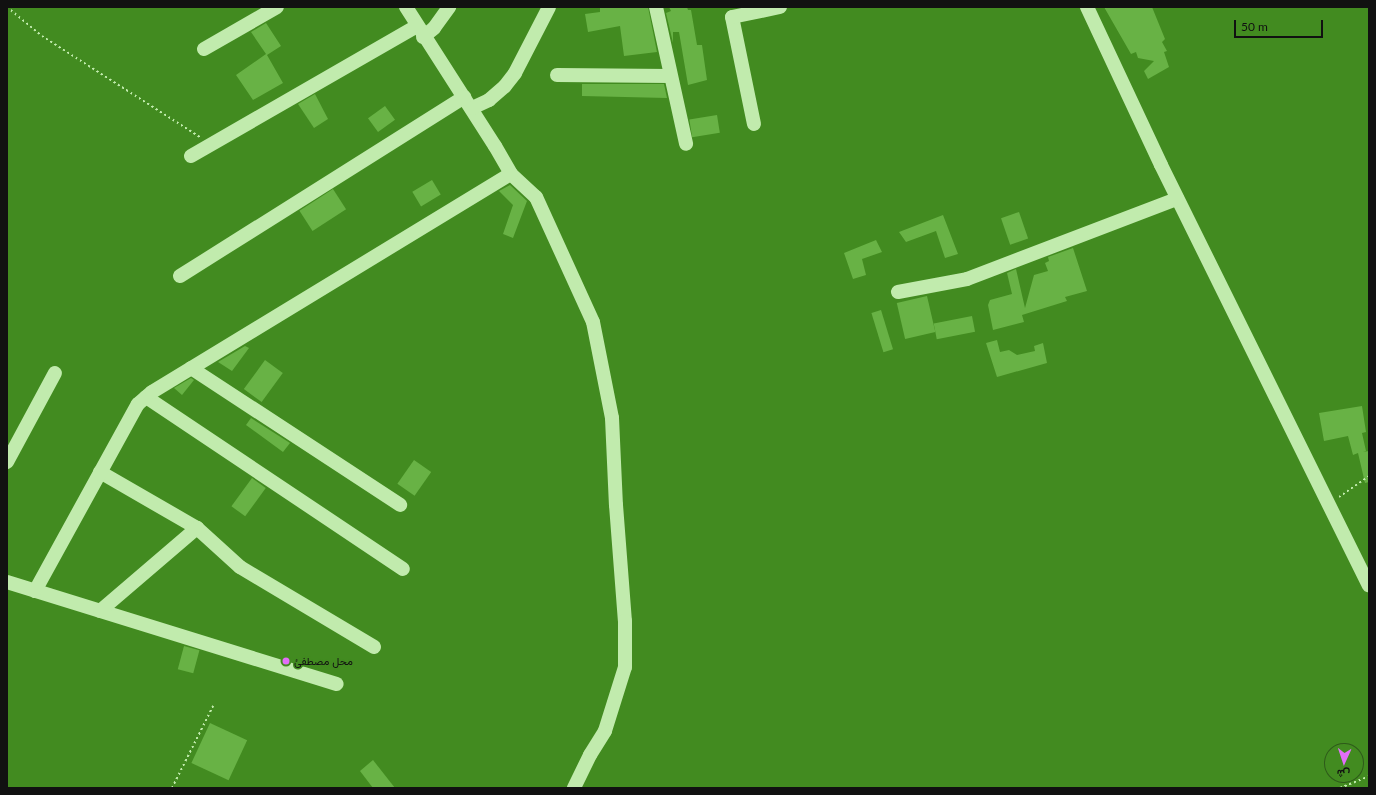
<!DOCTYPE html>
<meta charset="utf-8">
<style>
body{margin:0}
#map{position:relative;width:1376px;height:795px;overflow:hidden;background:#428b20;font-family:Lato,Vazirmatn,sans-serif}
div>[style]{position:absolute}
.building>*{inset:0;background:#68b245;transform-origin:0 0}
.path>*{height:2px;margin-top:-1px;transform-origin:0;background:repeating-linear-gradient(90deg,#c1ebad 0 2px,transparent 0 5px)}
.minor>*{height:14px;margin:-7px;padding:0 7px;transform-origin:7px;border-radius:7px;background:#c1ebad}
.dots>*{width:11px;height:11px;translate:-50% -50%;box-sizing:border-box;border:2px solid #428b20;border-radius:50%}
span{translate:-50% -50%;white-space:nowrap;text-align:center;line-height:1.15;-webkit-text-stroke:3px #428b20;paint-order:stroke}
.poi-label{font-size:11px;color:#111}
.left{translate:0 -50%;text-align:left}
.frame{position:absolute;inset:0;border:8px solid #111;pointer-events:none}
.north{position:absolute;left:1324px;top:743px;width:40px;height:40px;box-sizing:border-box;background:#428b20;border:1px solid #2e5a1a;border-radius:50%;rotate:183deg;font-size:11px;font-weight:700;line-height:16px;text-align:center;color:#111}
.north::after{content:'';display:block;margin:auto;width:14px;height:18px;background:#e26ef8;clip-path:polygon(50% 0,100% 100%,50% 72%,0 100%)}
.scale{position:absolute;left:1234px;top:20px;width:89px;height:18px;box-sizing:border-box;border:2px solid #111;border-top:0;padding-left:5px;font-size:12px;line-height:14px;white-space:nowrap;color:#111;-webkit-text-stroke:3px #428b20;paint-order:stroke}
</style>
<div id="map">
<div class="building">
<i style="clip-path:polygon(600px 7px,648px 7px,657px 52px,624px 56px,620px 26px,588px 32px,585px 14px,600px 12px)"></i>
<i style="clip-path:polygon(669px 7px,687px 7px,688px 10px,691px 10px,697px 45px,702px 45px,707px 80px,688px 85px,679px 32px,673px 32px,673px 43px,666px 13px,671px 11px)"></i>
<i style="clip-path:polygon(1104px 7px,1152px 7px,1165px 39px,1162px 42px,1167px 51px,1164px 52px,1169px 67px,1148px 79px,1144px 71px,1154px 61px,1138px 58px,1136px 52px,1131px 54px)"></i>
<i style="clip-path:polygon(266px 23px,281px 46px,267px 55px,283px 83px,253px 100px,236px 75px,266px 54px,251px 32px)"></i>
<i style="clip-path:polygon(582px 84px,664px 84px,667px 98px,582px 96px)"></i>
<i style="clip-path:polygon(315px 94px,328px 119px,314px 128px,298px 104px)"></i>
<i style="left:385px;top:106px;width:17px;height:21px;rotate:54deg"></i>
<i style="left:717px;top:115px;width:18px;height:28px;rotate:81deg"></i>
<i style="left:432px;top:180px;width:17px;height:23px;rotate:59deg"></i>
<i style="clip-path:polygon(510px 185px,527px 201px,513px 238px,503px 234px,513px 205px,499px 191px)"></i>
<i style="left:333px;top:189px;width:24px;height:40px;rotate:57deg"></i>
<i style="left:1019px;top:212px;width:28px;height:19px;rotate:71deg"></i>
<i style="clip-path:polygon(943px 215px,958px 254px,945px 258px,936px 231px,906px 242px,899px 232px)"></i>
<i style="clip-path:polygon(876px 240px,882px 252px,862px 259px,866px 275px,853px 279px,844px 253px)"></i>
<i style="clip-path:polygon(1073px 248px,1087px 291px,1065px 297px,1067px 301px,1022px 315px,1024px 322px,993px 330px,988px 305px,990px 300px,1012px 294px,1007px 273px,1016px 269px,1025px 308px,1034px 275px,1048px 271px,1045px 263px,1049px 261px,1048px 257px)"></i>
<i style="left:927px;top:296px;width:37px;height:31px;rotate:77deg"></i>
<i style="left:881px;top:310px;width:41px;height:10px;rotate:73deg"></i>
<i style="left:972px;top:316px;width:16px;height:39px;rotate:79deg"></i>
<i style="clip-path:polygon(997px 340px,1000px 352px,1009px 350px,1017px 355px,1035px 351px,1034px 346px,1043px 343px,1047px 363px,997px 377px,986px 343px)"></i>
<i style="clip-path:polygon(245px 346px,249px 348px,232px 371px,218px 362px)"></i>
<i style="left:265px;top:360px;width:22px;height:36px;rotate:36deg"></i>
<i style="clip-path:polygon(191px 378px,194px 380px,182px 395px,174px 388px)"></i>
<i style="clip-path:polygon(1362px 406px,1366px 432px,1362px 433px,1366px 451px,1363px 452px,1369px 451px,1369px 482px,1365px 483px,1358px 453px,1353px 455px,1348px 436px,1324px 441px,1319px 413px)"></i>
<i style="clip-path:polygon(251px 418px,290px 443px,283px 452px,246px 425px)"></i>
<i style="left:414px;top:460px;width:21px;height:29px;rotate:35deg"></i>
<i style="left:252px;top:478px;width:17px;height:35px;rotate:36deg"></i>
<i style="left:184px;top:646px;width:16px;height:24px;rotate:15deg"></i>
<i style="left:210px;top:723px;width:41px;height:44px;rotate:25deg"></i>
<i style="clip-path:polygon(373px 760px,395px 788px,373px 788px,360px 771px)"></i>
</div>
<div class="path">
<i style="left:7px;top:7px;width:45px;rotate:39.6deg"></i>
<i style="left:42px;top:36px;width:188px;rotate:32.6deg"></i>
<i style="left:1339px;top:497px;width:37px;rotate:-35deg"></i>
<i style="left:172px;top:788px;width:92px;rotate:-63.4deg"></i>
<i style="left:1340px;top:788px;width:31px;rotate:-22deg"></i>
</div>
<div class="minor">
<i style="left:406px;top:7px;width:165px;rotate:57.4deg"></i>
<i style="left:495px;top:146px;width:32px;rotate:60deg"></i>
<i style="left:511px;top:174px;width:34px;rotate:43deg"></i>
<i style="left:536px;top:197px;width:137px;rotate:65.5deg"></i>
<i style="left:593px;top:322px;width:98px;rotate:78.8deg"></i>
<i style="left:612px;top:418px;width:87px;rotate:87.4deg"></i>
<i style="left:616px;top:505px;width:116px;rotate:85.6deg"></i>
<i style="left:625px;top:621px;width:46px;rotate:90deg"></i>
<i style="left:625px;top:667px;width:67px;rotate:107.4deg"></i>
<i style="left:605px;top:731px;width:28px;rotate:122deg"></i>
<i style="left:590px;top:755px;width:37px;rotate:116deg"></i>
<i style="left:656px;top:7px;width:140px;rotate:77.6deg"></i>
<i style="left:1087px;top:7px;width:174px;rotate:64.9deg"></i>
<i style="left:1161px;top:165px;width:469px;rotate:63.7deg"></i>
<i style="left:423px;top:37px;width:14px;rotate:-39deg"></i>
<i style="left:434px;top:28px;width:26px;rotate:-54deg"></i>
<i style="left:204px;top:49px;width:84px;rotate:-29.9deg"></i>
<i style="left:557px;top:75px;width:113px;rotate:0.5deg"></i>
<i style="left:472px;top:108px;width:19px;rotate:-25deg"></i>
<i style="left:489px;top:100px;width:21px;rotate:-41deg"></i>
<i style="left:505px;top:86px;width:16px;rotate:-52deg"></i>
<i style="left:515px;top:73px;width:74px;rotate:-62.7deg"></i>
<i style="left:754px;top:124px;width:109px;rotate:-101.6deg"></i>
<i style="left:732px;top:17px;width:49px;rotate:-11.8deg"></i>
<i style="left:191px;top:156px;width:261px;rotate:-29.9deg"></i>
<i style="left:180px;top:276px;width:336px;rotate:-32.2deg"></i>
<i style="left:898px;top:292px;width:70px;rotate:-10.7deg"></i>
<i style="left:967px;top:279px;width:225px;rotate:-20.9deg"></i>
<i style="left:191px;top:368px;width:250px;rotate:33.2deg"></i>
<i style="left:146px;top:397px;width:309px;rotate:33.8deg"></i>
<i style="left:7px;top:462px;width:101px;rotate:-61.7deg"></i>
<i style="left:100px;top:472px;width:112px;rotate:30deg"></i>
<i style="left:197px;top:528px;width:58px;rotate:42.2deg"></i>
<i style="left:240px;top:567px;width:156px;rotate:30.8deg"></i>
<i style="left:7px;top:582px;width:345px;rotate:17.2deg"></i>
<i style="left:35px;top:591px;width:213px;rotate:-61.2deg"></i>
<i style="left:138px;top:404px;width:18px;rotate:-41deg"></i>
<i style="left:152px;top:392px;width:420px;rotate:-31.3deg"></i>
<i style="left:100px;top:611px;width:128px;rotate:-40.6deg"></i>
</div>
<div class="dots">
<i style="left:286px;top:661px;background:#e26ef8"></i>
</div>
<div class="poi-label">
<span class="left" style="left:294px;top:661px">محل مصطفئ</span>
</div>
<div class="frame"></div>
<div class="north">ش</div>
<div class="scale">50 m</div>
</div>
